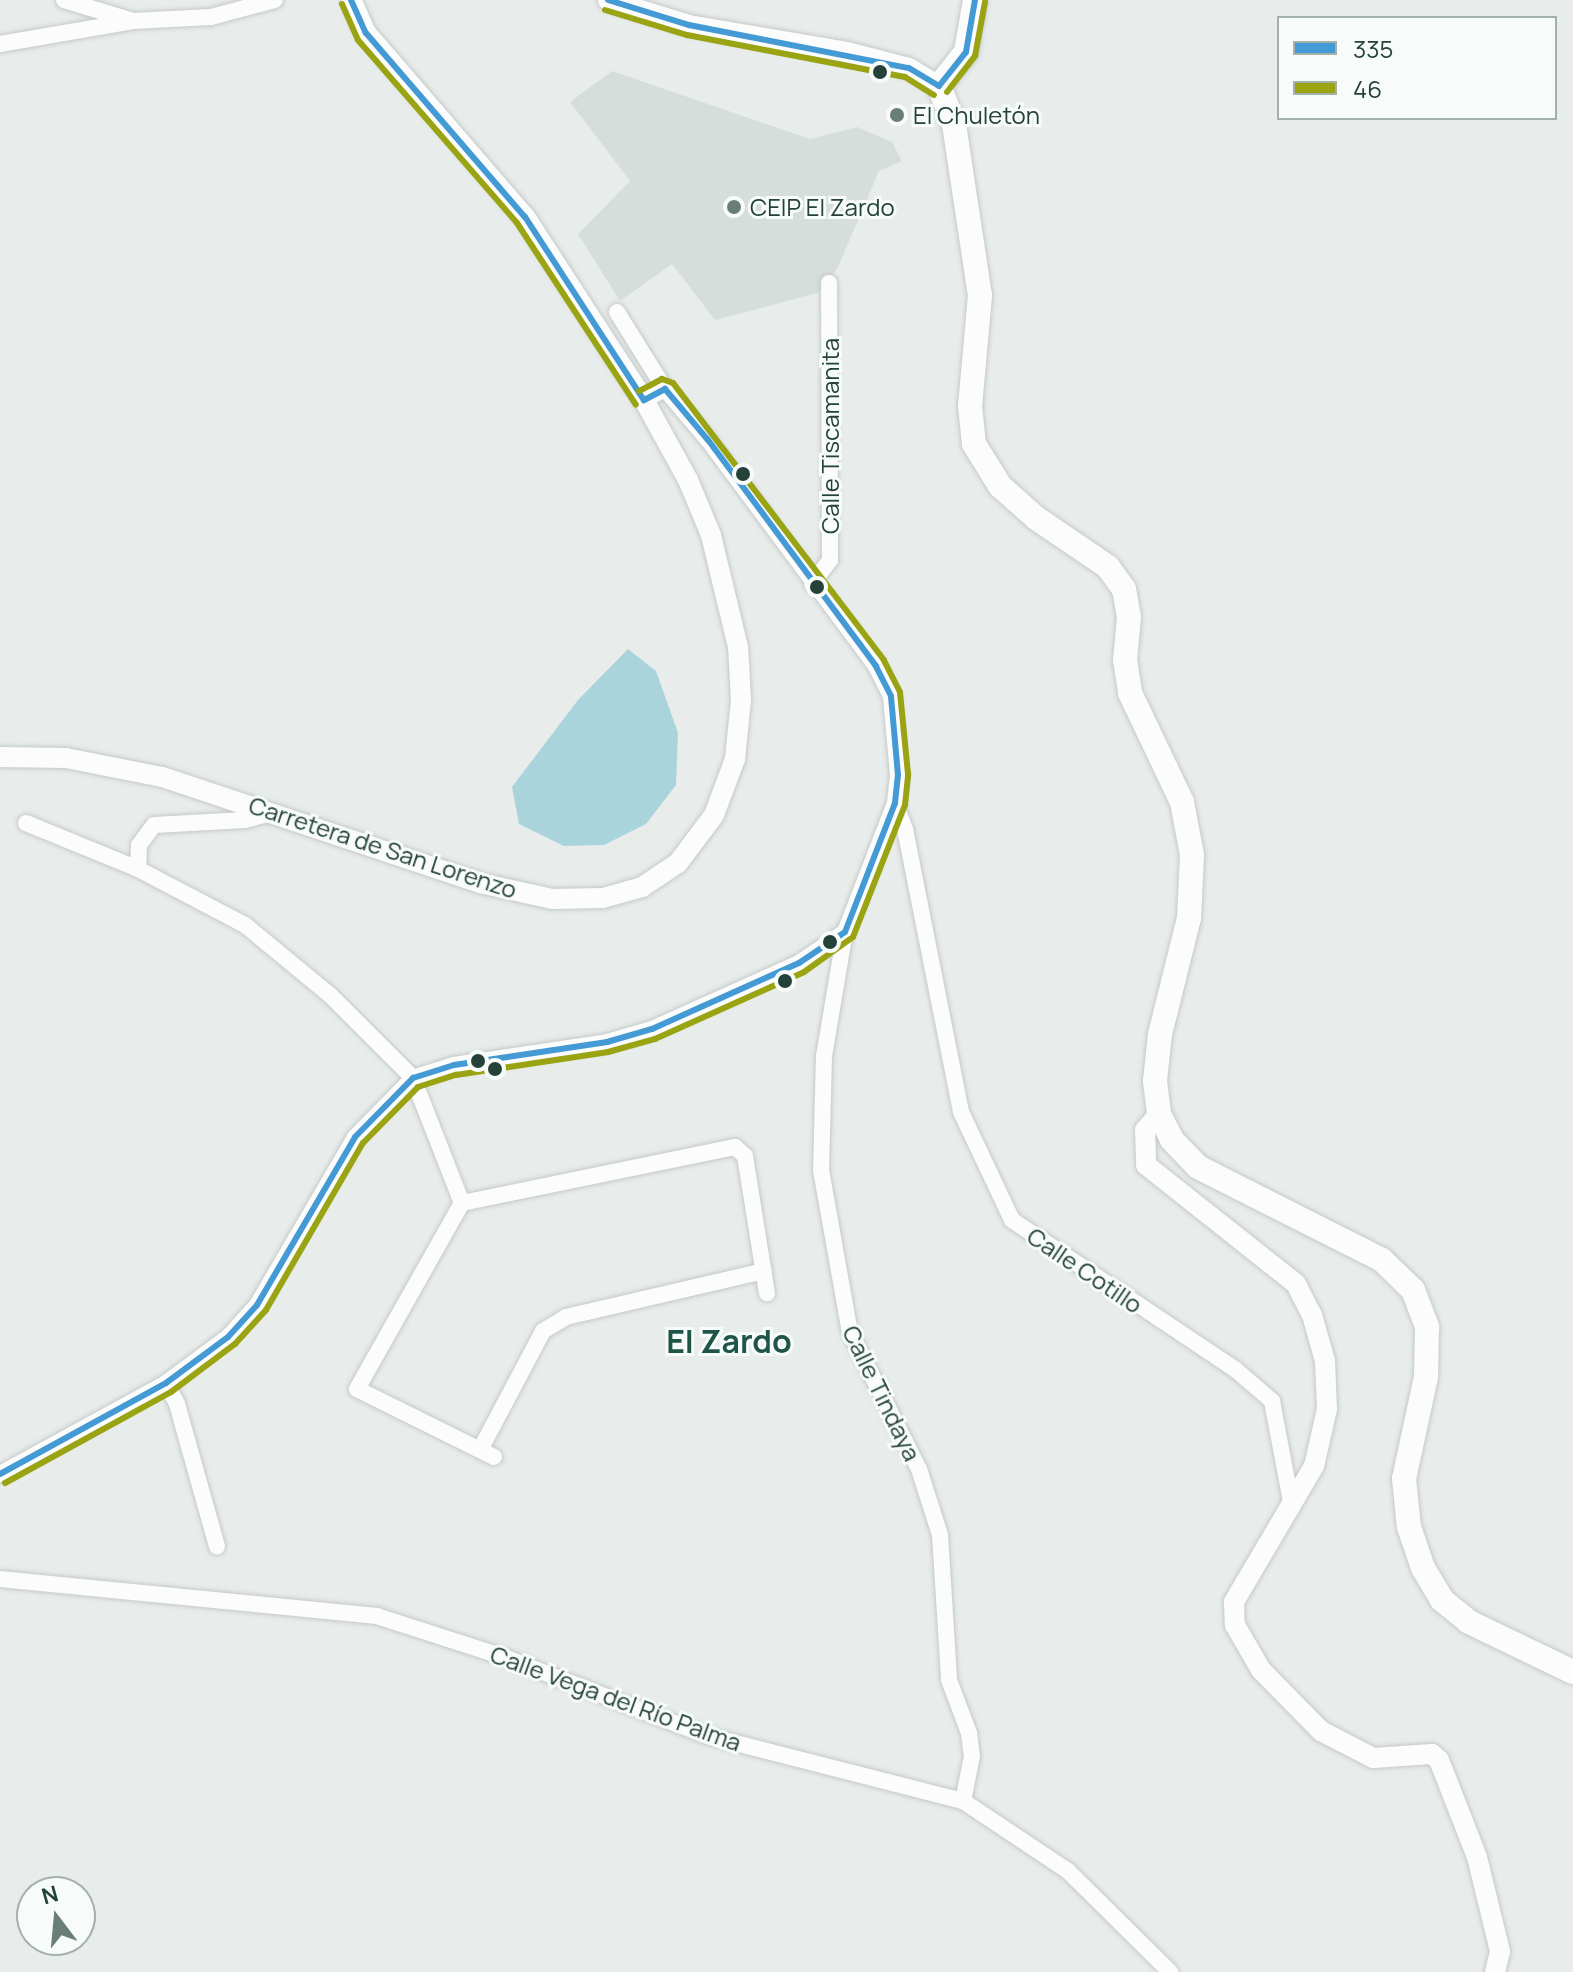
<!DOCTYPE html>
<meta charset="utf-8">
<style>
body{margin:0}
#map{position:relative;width:1573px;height:1972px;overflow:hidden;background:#e8edeb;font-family:Manrope,sans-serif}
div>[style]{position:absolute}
.built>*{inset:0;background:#d6dedb}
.water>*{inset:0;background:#a9d4db}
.roads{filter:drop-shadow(0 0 2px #c5cac8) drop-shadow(0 0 2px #c5cac8)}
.minor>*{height:16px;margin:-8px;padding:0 8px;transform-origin:8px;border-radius:8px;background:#fcfcfc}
.tertiary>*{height:20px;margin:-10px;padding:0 10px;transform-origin:10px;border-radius:10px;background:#fcfcfc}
.secondary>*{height:24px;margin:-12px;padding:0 12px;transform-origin:12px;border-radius:12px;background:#fcfcfc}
.bus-1>*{height:6px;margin:-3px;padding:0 3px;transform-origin:3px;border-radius:3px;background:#449ad5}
.bus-2>*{height:6px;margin:-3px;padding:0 3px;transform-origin:3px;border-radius:3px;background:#9aa311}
.dots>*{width:22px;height:22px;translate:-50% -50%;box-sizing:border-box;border:4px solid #f7fbf9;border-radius:50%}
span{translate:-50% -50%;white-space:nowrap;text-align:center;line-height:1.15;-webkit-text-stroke:6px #f7fbf9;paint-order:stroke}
.poi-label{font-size:24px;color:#24423a}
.left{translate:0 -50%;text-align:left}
.street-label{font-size:24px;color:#24423a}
.district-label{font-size:32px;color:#1f5548;font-weight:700}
.legend{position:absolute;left:1277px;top:16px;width:280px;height:104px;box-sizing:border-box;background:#f7fbf9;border:2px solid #a3b1ad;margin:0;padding:10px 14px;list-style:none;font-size:24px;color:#24423a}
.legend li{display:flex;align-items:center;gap:16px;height:40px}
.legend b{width:40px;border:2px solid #a3b1ad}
.north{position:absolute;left:16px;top:1876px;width:80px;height:80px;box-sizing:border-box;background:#f7fbf9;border:2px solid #a3b1ad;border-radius:50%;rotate:344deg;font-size:22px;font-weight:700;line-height:32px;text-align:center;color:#24423a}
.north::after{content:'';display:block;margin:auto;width:28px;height:36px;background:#697e78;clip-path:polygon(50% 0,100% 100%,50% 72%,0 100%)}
</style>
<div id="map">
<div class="built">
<i style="clip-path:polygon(612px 71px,810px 139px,857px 127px,892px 142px,902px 161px,879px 171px,838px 267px,818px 293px,715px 320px,672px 264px,620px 301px,578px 234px,630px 181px,570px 102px)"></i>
</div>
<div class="water">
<i style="clip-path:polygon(628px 649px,656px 671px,678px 733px,676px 785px,646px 824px,604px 845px,564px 846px,519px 824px,512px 787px,578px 700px)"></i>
</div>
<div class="roads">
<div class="minor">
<i style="left:64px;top:0;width:72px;rotate:16.9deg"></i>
<i style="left:133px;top:21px;width:78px;rotate:-2.9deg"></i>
<i style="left:211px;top:17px;width:66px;rotate:-14.9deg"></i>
<i style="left:0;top:44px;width:135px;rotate:-9.8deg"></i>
<i style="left:617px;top:312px;width:91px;rotate:58.1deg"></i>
<i style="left:812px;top:584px;width:30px;rotate:-53deg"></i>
<i style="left:830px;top:560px;width:277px;rotate:-90.2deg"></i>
<i style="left:895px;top:803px;width:28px;rotate:69deg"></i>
<i style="left:905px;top:829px;width:288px;rotate:78.8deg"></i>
<i style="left:961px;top:1112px;width:119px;rotate:64.7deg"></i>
<i style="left:1012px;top:1220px;width:270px;rotate:33.8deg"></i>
<i style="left:1236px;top:1370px;width:48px;rotate:40.7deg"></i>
<i style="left:1272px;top:1401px;width:103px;rotate:79.3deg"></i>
<i style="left:271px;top:813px;width:27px;rotate:165deg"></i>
<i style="left:245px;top:820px;width:91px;rotate:176.9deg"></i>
<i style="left:154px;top:825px;width:25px;rotate:127deg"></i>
<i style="left:139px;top:845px;width:24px;rotate:92deg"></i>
<i style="left:138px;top:869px;width:121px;rotate:27.6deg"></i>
<i style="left:245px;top:925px;width:110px;rotate:39.5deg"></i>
<i style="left:330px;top:995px;width:117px;rotate:45deg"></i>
<i style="left:413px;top:1078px;width:134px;rotate:68.6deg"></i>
<i style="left:26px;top:823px;width:121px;rotate:22.3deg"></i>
<i style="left:845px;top:932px;width:126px;rotate:99.6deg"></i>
<i style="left:824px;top:1056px;width:114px;rotate:91.5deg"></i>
<i style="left:821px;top:1170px;width:165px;rotate:79.9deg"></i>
<i style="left:850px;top:1332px;width:153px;rotate:63.3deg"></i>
<i style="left:919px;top:1469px;width:69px;rotate:72.3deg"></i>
<i style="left:940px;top:1535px;width:145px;rotate:86.4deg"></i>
<i style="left:949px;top:1680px;width:57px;rotate:69.3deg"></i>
<i style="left:969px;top:1733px;width:23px;rotate:83deg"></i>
<i style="left:972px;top:1756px;width:46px;rotate:101.3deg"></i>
<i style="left:166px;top:1383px;width:24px;rotate:62deg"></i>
<i style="left:177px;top:1404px;width:148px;rotate:74.3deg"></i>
<i style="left:480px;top:1450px;width:135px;rotate:-62.1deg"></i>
<i style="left:543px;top:1331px;width:27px;rotate:-31deg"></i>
<i style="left:566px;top:1317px;width:203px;rotate:-13.1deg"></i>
<i style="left:494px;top:1457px;width:153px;rotate:-153.6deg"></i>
<i style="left:357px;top:1389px;width:214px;rotate:-60.6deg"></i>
<i style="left:462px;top:1203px;width:279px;rotate:-11.6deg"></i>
<i style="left:735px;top:1147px;width:13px;rotate:42deg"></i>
<i style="left:745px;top:1156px;width:139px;rotate:80.9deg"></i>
<i style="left:0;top:1474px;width:189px;rotate:-28.7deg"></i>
<i style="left:166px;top:1383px;width:77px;rotate:-36.6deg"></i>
<i style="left:228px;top:1337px;width:43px;rotate:-47.8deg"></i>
<i style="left:257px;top:1305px;width:194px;rotate:-59.7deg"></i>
<i style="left:355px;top:1137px;width:83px;rotate:-45.5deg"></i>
<i style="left:413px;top:1078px;width:43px;rotate:-17.6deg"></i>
<i style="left:454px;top:1065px;width:155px;rotate:-8.5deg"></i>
<i style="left:607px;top:1042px;width:47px;rotate:-16.1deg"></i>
<i style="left:652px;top:1029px;width:161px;rotate:-24.2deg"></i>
<i style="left:799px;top:963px;width:55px;rotate:-34deg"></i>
<i style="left:845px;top:932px;width:138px;rotate:-68.8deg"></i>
<i style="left:895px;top:803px;width:28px;rotate:-84deg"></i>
<i style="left:898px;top:775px;width:79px;rotate:-95.1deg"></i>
<i style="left:891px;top:696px;width:34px;rotate:-117deg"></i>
<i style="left:876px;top:666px;width:282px;rotate:-126.6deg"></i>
<i style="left:708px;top:440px;width:67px;rotate:-130.1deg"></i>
<i style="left:665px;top:389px;width:24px;rotate:152deg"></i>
<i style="left:0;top:1579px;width:379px;rotate:5.6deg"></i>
<i style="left:377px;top:1616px;width:133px;rotate:17.9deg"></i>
<i style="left:504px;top:1657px;width:219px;rotate:21.2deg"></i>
<i style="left:708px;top:1736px;width:263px;rotate:14.3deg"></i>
<i style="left:963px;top:1801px;width:126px;rotate:33.7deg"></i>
<i style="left:1068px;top:1871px;width:144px;rotate:44.7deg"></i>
</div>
<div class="tertiary">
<i style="left:608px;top:0;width:85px;rotate:17.2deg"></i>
<i style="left:689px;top:25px;width:160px;rotate:9.7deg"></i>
<i style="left:847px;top:52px;width:64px;rotate:14.5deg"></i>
<i style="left:909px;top:68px;width:35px;rotate:31deg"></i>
<i style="left:0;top:757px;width:66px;rotate:0.9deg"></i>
<i style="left:66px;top:758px;width:98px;rotate:11.2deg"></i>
<i style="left:162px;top:777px;width:335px;rotate:18.4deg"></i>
<i style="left:480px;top:883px;width:74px;rotate:12.5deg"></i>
<i style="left:552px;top:899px;width:51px;rotate:-1.1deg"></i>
<i style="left:603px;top:898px;width:41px;rotate:-15.8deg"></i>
<i style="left:642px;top:887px;width:43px;rotate:-33.7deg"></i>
<i style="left:678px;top:863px;width:60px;rotate:-53.1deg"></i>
<i style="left:714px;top:815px;width:60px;rotate:-69.4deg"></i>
<i style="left:735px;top:759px;width:59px;rotate:-84.2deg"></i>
<i style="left:741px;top:700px;width:53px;rotate:-93.2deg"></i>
<i style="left:738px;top:647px;width:115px;rotate:-103.6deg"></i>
<i style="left:711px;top:535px;width:60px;rotate:-112.7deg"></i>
<i style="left:688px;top:480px;width:91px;rotate:-118.8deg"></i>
<i style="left:644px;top:400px;width:218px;rotate:-123deg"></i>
<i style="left:525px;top:217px;width:243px;rotate:-130.8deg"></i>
<i style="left:366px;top:33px;width:36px;rotate:-114deg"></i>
<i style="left:1159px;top:1114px;width:21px;rotate:131deg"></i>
<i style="left:1145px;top:1130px;width:35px;rotate:88deg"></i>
<i style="left:1146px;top:1165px;width:191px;rotate:38.4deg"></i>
<i style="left:1296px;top:1284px;width:35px;rotate:63deg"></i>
<i style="left:1312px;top:1315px;width:48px;rotate:74.2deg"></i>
<i style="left:1325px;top:1361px;width:48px;rotate:87.6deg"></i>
<i style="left:1327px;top:1409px;width:58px;rotate:102.8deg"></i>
<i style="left:1314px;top:1466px;width:158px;rotate:120.5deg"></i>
<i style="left:1234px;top:1602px;width:23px;rotate:88deg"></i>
<i style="left:1235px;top:1625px;width:52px;rotate:60deg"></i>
<i style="left:1261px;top:1670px;width:86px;rotate:45.5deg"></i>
<i style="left:1321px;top:1731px;width:59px;rotate:27.4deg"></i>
<i style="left:1373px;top:1758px;width:59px;rotate:-3.9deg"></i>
<i style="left:1432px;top:1754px;width:9px;rotate:41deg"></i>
<i style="left:1439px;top:1760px;width:104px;rotate:68.6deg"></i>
<i style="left:1477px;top:1857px;width:97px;rotate:76.3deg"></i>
<i style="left:1500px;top:1951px;width:22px;rotate:103deg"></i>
</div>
<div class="secondary">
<i style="left:975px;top:0;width:53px;rotate:99.8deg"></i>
<i style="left:966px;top:52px;width:43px;rotate:128.5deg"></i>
<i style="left:939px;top:86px;width:41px;rotate:68.5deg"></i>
<i style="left:954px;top:124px;width:173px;rotate:81.4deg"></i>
<i style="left:980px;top:295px;width:111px;rotate:95.1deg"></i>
<i style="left:970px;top:406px;width:38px;rotate:84deg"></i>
<i style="left:974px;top:444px;width:49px;rotate:58.2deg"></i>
<i style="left:1000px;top:486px;width:48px;rotate:41.6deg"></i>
<i style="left:1036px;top:518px;width:87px;rotate:34.2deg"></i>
<i style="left:1108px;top:567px;width:27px;rotate:54deg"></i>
<i style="left:1124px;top:589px;width:28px;rotate:80deg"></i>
<i style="left:1129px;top:617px;width:43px;rotate:95.3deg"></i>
<i style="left:1125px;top:660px;width:33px;rotate:81deg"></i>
<i style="left:1130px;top:693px;width:121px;rotate:64.5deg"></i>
<i style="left:1182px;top:802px;width:54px;rotate:79.3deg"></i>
<i style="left:1192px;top:855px;width:63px;rotate:92.7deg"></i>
<i style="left:1189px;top:918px;width:120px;rotate:104deg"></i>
<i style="left:1160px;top:1034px;width:47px;rotate:96.1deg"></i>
<i style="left:1155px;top:1081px;width:33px;rotate:83deg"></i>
<i style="left:1159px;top:1114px;width:29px;rotate:63deg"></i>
<i style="left:1172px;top:1140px;width:37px;rotate:46deg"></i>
<i style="left:1198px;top:1167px;width:206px;rotate:26.8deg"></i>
<i style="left:1382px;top:1260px;width:43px;rotate:44.1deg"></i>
<i style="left:1413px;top:1290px;width:40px;rotate:69deg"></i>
<i style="left:1427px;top:1327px;width:50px;rotate:91.1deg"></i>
<i style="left:1426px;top:1377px;width:104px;rotate:102.2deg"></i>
<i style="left:1404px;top:1479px;width:48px;rotate:84.1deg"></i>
<i style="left:1409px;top:1527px;width:43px;rotate:71.1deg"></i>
<i style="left:1423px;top:1568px;width:37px;rotate:59deg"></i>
<i style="left:1442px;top:1600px;width:35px;rotate:39deg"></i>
<i style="left:1469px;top:1622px;width:115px;rotate:25.7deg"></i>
</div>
</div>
<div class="bus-1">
<i style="left:351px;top:0;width:36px;rotate:66deg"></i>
<i style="left:366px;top:33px;width:243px;rotate:49.2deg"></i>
<i style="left:525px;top:217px;width:218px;rotate:57deg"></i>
<i style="left:608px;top:0;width:85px;rotate:17.2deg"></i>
<i style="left:689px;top:25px;width:224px;rotate:11.1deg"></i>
<i style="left:909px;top:68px;width:35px;rotate:31deg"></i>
<i style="left:939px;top:86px;width:43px;rotate:-51.5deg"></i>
<i style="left:966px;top:52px;width:53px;rotate:-80.2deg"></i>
<i style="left:0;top:1474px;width:189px;rotate:-28.7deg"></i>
<i style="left:166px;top:1383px;width:77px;rotate:-36.6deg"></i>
<i style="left:228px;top:1337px;width:43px;rotate:-47.8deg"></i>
<i style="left:257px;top:1305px;width:194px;rotate:-59.7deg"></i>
<i style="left:355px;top:1137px;width:83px;rotate:-45.5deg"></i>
<i style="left:413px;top:1078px;width:43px;rotate:-17.6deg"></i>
<i style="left:454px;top:1065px;width:155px;rotate:-8.5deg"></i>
<i style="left:607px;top:1042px;width:47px;rotate:-16.1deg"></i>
<i style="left:652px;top:1029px;width:161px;rotate:-24.2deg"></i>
<i style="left:799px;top:963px;width:55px;rotate:-34deg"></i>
<i style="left:845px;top:932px;width:138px;rotate:-68.8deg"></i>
<i style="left:895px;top:803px;width:28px;rotate:-84deg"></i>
<i style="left:898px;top:775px;width:79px;rotate:-95.1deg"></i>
<i style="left:891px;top:696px;width:34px;rotate:-117deg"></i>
<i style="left:876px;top:666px;width:282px;rotate:-126.6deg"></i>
<i style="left:708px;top:440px;width:67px;rotate:-130.1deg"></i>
<i style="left:665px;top:389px;width:24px;rotate:152deg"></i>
</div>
<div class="bus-2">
<i style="left:342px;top:4px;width:39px;rotate:66deg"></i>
<i style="left:358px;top:40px;width:242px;rotate:49deg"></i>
<i style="left:517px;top:223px;width:217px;rotate:56.8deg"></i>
<i style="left:605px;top:10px;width:86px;rotate:17deg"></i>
<i style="left:687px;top:35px;width:222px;rotate:10.9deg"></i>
<i style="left:905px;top:77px;width:34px;rotate:32deg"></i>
<i style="left:947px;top:92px;width:46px;rotate:-52.1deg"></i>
<i style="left:975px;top:56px;width:55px;rotate:-79.5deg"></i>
<i style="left:5px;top:1483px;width:189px;rotate:-28.7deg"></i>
<i style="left:171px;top:1392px;width:80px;rotate:-36.9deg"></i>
<i style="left:235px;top:1344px;width:46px;rotate:-47.6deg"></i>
<i style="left:266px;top:1310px;width:193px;rotate:-59.9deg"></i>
<i style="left:363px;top:1143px;width:78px;rotate:-45.5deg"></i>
<i style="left:418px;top:1087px;width:40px;rotate:-18deg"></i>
<i style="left:456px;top:1075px;width:154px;rotate:-8.6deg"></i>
<i style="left:608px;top:1052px;width:49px;rotate:-15.5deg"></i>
<i style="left:655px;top:1039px;width:163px;rotate:-24.2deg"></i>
<i style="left:804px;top:972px;width:60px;rotate:-35.5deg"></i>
<i style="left:853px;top:937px;width:142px;rotate:-68.5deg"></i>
<i style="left:905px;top:805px;width:31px;rotate:-84deg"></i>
<i style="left:908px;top:774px;width:82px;rotate:-95.6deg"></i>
<i style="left:900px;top:692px;width:36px;rotate:-117deg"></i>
<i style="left:884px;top:660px;width:348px;rotate:-127.3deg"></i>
<i style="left:673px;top:383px;width:12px;rotate:-160deg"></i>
<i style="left:662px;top:379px;width:26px;rotate:152deg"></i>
</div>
<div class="dots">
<i style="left:880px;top:72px;background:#24423a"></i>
<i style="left:897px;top:115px;background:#697e78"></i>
<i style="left:734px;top:207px;background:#697e78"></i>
<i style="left:743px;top:474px;background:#24423a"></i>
<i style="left:817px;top:587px;background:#24423a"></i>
<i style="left:830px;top:942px;background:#24423a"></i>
<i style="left:785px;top:981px;background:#24423a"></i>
<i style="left:478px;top:1061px;background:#24423a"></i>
<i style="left:495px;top:1069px;background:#24423a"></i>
</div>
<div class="poi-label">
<span class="left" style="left:913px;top:115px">El Chuletón</span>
<span class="left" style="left:750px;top:207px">CEIP El Zardo</span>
</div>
<div class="street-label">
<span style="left:830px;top:436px;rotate:-90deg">Calle Tiscamanita</span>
<span style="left:383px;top:847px;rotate:18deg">Carretera de San Lorenzo</span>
<span style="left:1085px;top:1270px;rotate:34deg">Calle Cotillo</span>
<span style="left:882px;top:1393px;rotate:64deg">Calle Tindaya</span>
<span style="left:616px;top:1698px;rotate:20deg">Calle Vega del Río Palma</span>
</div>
<div class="district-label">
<span style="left:729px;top:1341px">El Zardo</span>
</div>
<ul class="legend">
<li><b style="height:10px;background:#449ad5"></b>335</li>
<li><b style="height:10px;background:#9aa311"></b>46</li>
</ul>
<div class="north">N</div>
</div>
